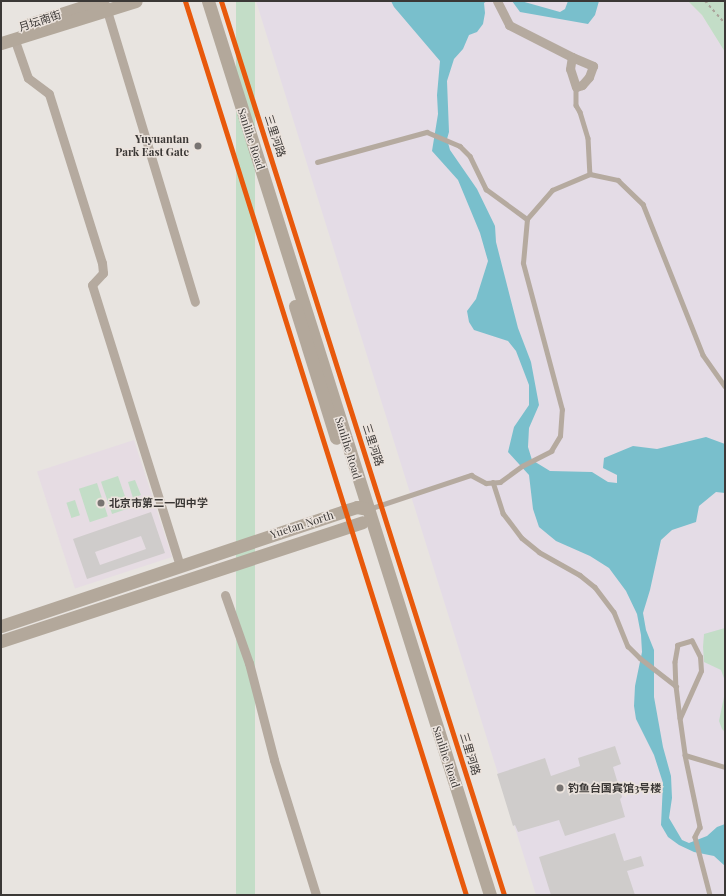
<!DOCTYPE html>
<meta charset="utf-8">
<style>
body{margin:0}
#map{position:relative;width:726px;height:896px;overflow:hidden;background:#e8e4e0;font-family:"Playfair Display","Noto Sans SC",serif}
div>[style]{position:absolute}
.commercial>*{inset:0;background:#e4dce6}
.education>*{inset:0;background:#e6dce3;transform-origin:0 0}
.green>*{inset:0;background:#c3ddc7;transform-origin:0 0}
.water>*{inset:0;background:#79bfcc}
.building>*{inset:0;background:#cfcccb}
.path>*{height:1.5px;margin-top:-0.75px;transform-origin:0;background:repeating-linear-gradient(90deg,#aaa39a 0 3px,transparent 0 6px)}
.service>*{height:4.5px;margin:-2.25px;padding:0 2.25px;transform-origin:2.25px;border-radius:2.25px;background:#b5aa9f}
.minor>*{height:9px;margin:-4.5px;padding:0 4.5px;transform-origin:4.5px;border-radius:4.5px;background:#b5aa9f}
.secondary>*{height:13px;margin:-6.5px;padding:0 6.5px;transform-origin:6.5px;border-radius:6.5px;background:#b3a89b}
.cycleway>*{height:5px;margin:-2.5px;padding:0 2.5px;transform-origin:2.5px;border-radius:2.5px;background:#e8590c}
.dots>*{width:11px;height:11px;translate:-50% -50%;box-sizing:border-box;border:2px solid #ebe3dd;border-radius:50%}
span{translate:-50% -50%;white-space:nowrap;text-align:center;line-height:1.15;-webkit-text-stroke:3px #ebe3dd;paint-order:stroke}
.street-label{font-size:11px;color:#3b3836}
.poi-label{font-size:11px;color:#3b3836;font-weight:700}
.right{translate:-100% -50%;text-align:right}
.left{translate:0 -50%;text-align:left}
.frame{position:absolute;inset:0;border:2px solid #3b3836;pointer-events:none}
</style>
<div id="map">
<div class="commercial">
<i style="clip-path:polygon(256px 1px,688px 1px,702px 15px,725px 52px,725px 895px,536px 895px)"></i>
</div>
<div class="education">
<i style="left:134px;top:440px;width:123px;height:102px;rotate:72deg"></i>
</div>
<div class="green">
<i style="left:236px;top:1px;width:19px;height:936px"></i>
<i style="clip-path:polygon(688px 1px,725px 1px,725px 52px,702px 15px)"></i>
<i style="left:118px;top:476px;width:34px;height:18px;rotate:71deg"></i>
<i style="clip-path:polygon(135px 480px,141px 495px,133px 498px,128px 482px)"></i>
<i style="left:97px;top:483px;width:35px;height:19px;rotate:72deg"></i>
<i style="left:75px;top:500px;width:16px;height:9px;rotate:72deg"></i>
<i style="clip-path:polygon(725px 628px,725px 732px,722px 729px,719px 721px,725px 692px,725px 681px,721px 670px,704px 662px,703px 647px,704px 634px)"></i>
</div>
<div class="water">
<i style="clip-path:polygon(391px 1px,487px 1px,484px 3px,485px 13px,483px 24px,477px 32px,469px 35px,463px 49px,454px 59px,447px 81px,449px 132px,447px 139px,450px 150px,477px 189px,495px 226px,496px 242px,518px 328px,531px 362px,539px 405px,529px 428px,528px 447px,532px 460px,550px 471px,592px 472px,608px 482px,617px 483px,617px 475px,603px 468px,604px 458px,633px 446px,657px 449px,706px 437px,725px 444px,725px 493px,716px 492px,699px 506px,696px 522px,672px 530px,661px 540px,650px 590px,643px 613px,646px 630px,654px 650px,654px 697px,663px 747px,671px 776px,672px 798px,669px 818px,682px 840px,689px 843px,707px 836px,717px 827px,725px 824px,725px 866px,714px 856px,694px 852px,679px 845px,668px 837px,661px 825px,663px 783px,654px 755px,636px 719px,634px 706px,635px 686px,642px 652px,641px 635px,637px 614px,626px 591px,609px 568px,590px 556px,556px 541px,539px 527px,533px 509px,529px 475px,508px 452px,514px 427px,529px 405px,529px 385px,516px 351px,508px 341px,474px 330px,469px 322px,467px 311px,476px 299px,488px 261px,480px 233px,458px 180px,432px 151px,438px 114px,437px 95px,440px 61px,394px 7px)"></i>
<i style="clip-path:polygon(512px 1px,521px 1px,560px 12px,565px 9px,568px 1px,599px 1px,595px 15px,588px 24px,520px 12px)"></i>
</div>
<div class="building">
<i style="clip-path:polygon(evenodd,151px 512px,165px 553px,87px 579px,73px 539px,151px 512px,141px 536px,146px 549px,100px 565px,95px 552px,141px 536px)"></i>
<i style="clip-path:polygon(615px 746px,621px 764px,613px 767px,622px 797px,620px 799px,625px 817px,565px 836px,559px 820px,518px 832px,515px 825px,513px 826px,497px 774px,545px 758px,551px 776px,580px 766px,578px 758px)"></i>
<i style="clip-path:polygon(615px 833px,624px 861px,641px 856px,644px 866px,627px 871px,635px 895px,551px 895px,539px 857px)"></i>
</div>
<div class="path">
<i style="left:705px;top:1px;width:30px;rotate:48deg"></i>
</div>
<div class="service">
<i style="left:576px;top:87px;width:18px;rotate:90deg"></i>
<i style="left:576px;top:105px;width:8px;rotate:60deg"></i>
<i style="left:580px;top:112px;width:27px;rotate:73deg"></i>
<i style="left:588px;top:138px;width:36px;rotate:87deg"></i>
<i style="left:317px;top:162px;width:114px;rotate:-15.3deg"></i>
<i style="left:427px;top:132px;width:36px;rotate:23deg"></i>
<i style="left:460px;top:146px;width:14px;rotate:45deg"></i>
<i style="left:470px;top:156px;width:37px;rotate:64deg"></i>
<i style="left:486px;top:189px;width:51px;rotate:36.2deg"></i>
<i style="left:493px;top:482px;width:33px;rotate:72deg"></i>
<i style="left:503px;top:513px;width:31px;rotate:53deg"></i>
<i style="left:522px;top:538px;width:22px;rotate:39deg"></i>
<i style="left:539px;top:552px;width:47px;rotate:29.3deg"></i>
<i style="left:580px;top:575px;width:19px;rotate:39deg"></i>
<i style="left:595px;top:587px;width:31px;rotate:53deg"></i>
<i style="left:614px;top:612px;width:37px;rotate:68deg"></i>
<i style="left:628px;top:646px;width:17px;rotate:45deg"></i>
<i style="left:640px;top:658px;width:46px;rotate:37.9deg"></i>
<i style="left:369px;top:509px;width:108px;rotate:-18.4deg"></i>
<i style="left:471px;top:475px;width:17px;rotate:28deg"></i>
<i style="left:486px;top:483px;width:14px;rotate:-4deg"></i>
<i style="left:500px;top:482px;width:27px;rotate:-36deg"></i>
<i style="left:522px;top:466px;width:33px;rotate:-27deg"></i>
<i style="left:551px;top:451px;width:17px;rotate:-59deg"></i>
<i style="left:560px;top:436px;width:26px;rotate:-86deg"></i>
<i style="left:562px;top:410px;width:152px;rotate:-104.9deg"></i>
<i style="left:523px;top:263px;width:44px;rotate:-84.8deg"></i>
<i style="left:527px;top:219px;width:38px;rotate:-49deg"></i>
<i style="left:552px;top:190px;width:41px;rotate:-22.8deg"></i>
<i style="left:590px;top:174px;width:29px;rotate:12deg"></i>
<i style="left:618px;top:180px;width:35px;rotate:44deg"></i>
<i style="left:643px;top:204px;width:162px;rotate:68.3deg"></i>
<i style="left:703px;top:355px;width:38px;rotate:55deg"></i>
<i style="left:680px;top:718px;width:51px;rotate:-65.9deg"></i>
<i style="left:701px;top:671px;width:14px;rotate:-94deg"></i>
<i style="left:700px;top:657px;width:18px;rotate:-117deg"></i>
<i style="left:692px;top:641px;width:15px;rotate:164deg"></i>
<i style="left:678px;top:645px;width:17px;rotate:100deg"></i>
<i style="left:675px;top:662px;width:24px;rotate:88deg"></i>
<i style="left:676px;top:686px;width:32px;rotate:83deg"></i>
<i style="left:680px;top:718px;width:37px;rotate:82deg"></i>
<i style="left:685px;top:755px;width:74px;rotate:78.2deg"></i>
<i style="left:700px;top:827px;width:11px;rotate:117deg"></i>
<i style="left:695px;top:837px;width:60px;rotate:75.5deg"></i>
<i style="left:685px;top:755px;width:42px;rotate:16.7deg"></i>
</div>
<div class="minor">
<i style="left:497px;top:1px;width:27px;rotate:63deg"></i>
<i style="left:509px;top:25px;width:71px;rotate:26.9deg"></i>
<i style="left:105px;top:4px;width:311px;rotate:73.2deg"></i>
<i style="left:14px;top:38px;width:42px;rotate:70.7deg"></i>
<i style="left:28px;top:78px;width:26px;rotate:37deg"></i>
<i style="left:49px;top:94px;width:177px;rotate:72.6deg"></i>
<i style="left:102px;top:263px;width:10px;rotate:84deg"></i>
<i style="left:103px;top:273px;width:16px;rotate:133deg"></i>
<i style="left:92px;top:285px;width:294px;rotate:72.6deg"></i>
<i style="left:572px;top:57px;width:23px;rotate:23deg"></i>
<i style="left:593px;top:66px;width:12px;rotate:110deg"></i>
<i style="left:589px;top:77px;width:11px;rotate:131deg"></i>
<i style="left:582px;top:85px;width:6px;rotate:162deg"></i>
<i style="left:576px;top:87px;width:19px;rotate:-108deg"></i>
<i style="left:570px;top:69px;width:12px;rotate:-81deg"></i>
<i style="left:225px;top:595px;width:72px;rotate:70.6deg"></i>
<i style="left:249px;top:663px;width:100px;rotate:75.5deg"></i>
<i style="left:274px;top:760px;width:141px;rotate:72.7deg"></i>
</div>
<div class="secondary">
<i style="left:208px;top:1px;width:937px;rotate:72.49deg"></i>
<i style="left:27px;top:25px;width:78px;rotate:-18deg"></i>
<i style="left:1px;top:43px;width:141px;rotate:-17.3deg"></i>
<i style="left:295px;top:306px;width:138px;rotate:72.7deg"></i>
<i style="left:1px;top:626px;width:362px;rotate:-18.5deg"></i>
<i style="left:344px;top:511px;width:14px;rotate:-17deg"></i>
<i style="left:357px;top:507px;width:10px;rotate:11deg"></i>
<i style="left:1px;top:641px;width:380px;rotate:-18.2deg"></i>
</div>
<div class="cycleway">
<i style="left:185px;top:1px;width:937px;rotate:72.55deg"></i>
<i style="left:221px;top:1px;width:938px;rotate:72.43deg"></i>
</div>
<div class="dots">
<i style="left:198px;top:146px;background:#787472"></i>
<i style="left:101px;top:503px;background:#787472"></i>
<i style="left:560px;top:788px;background:#787472"></i>
</div>
<div class="street-label">
<span style="left:40px;top:21px;rotate:-18deg">月坛南街</span>
<span style="left:275px;top:136px;rotate:72deg">三里河路</span>
<span style="left:251px;top:139px;rotate:72deg">Sanlihe Road</span>
<span style="left:373px;top:445px;rotate:72deg">三里河路</span>
<span style="left:348px;top:448px;rotate:73deg">Sanlihe Road</span>
<span style="left:302px;top:525px;rotate:-18deg">Yuetan North</span>
<span style="left:470px;top:754px;rotate:73deg">三里河路</span>
<span style="left:446px;top:757px;rotate:72deg">Sanlihe Road</span>
</div>
<div class="poi-label">
<span class="right" style="left:189px;top:146px">Yuyuantan<br>Park East Gate</span>
<span class="left" style="left:109px;top:503px">北京市第二一四中学</span>
<span class="left" style="left:568px;top:788px">钓鱼台国宾馆3号楼</span>
</div>
<div class="frame"></div>
</div>
